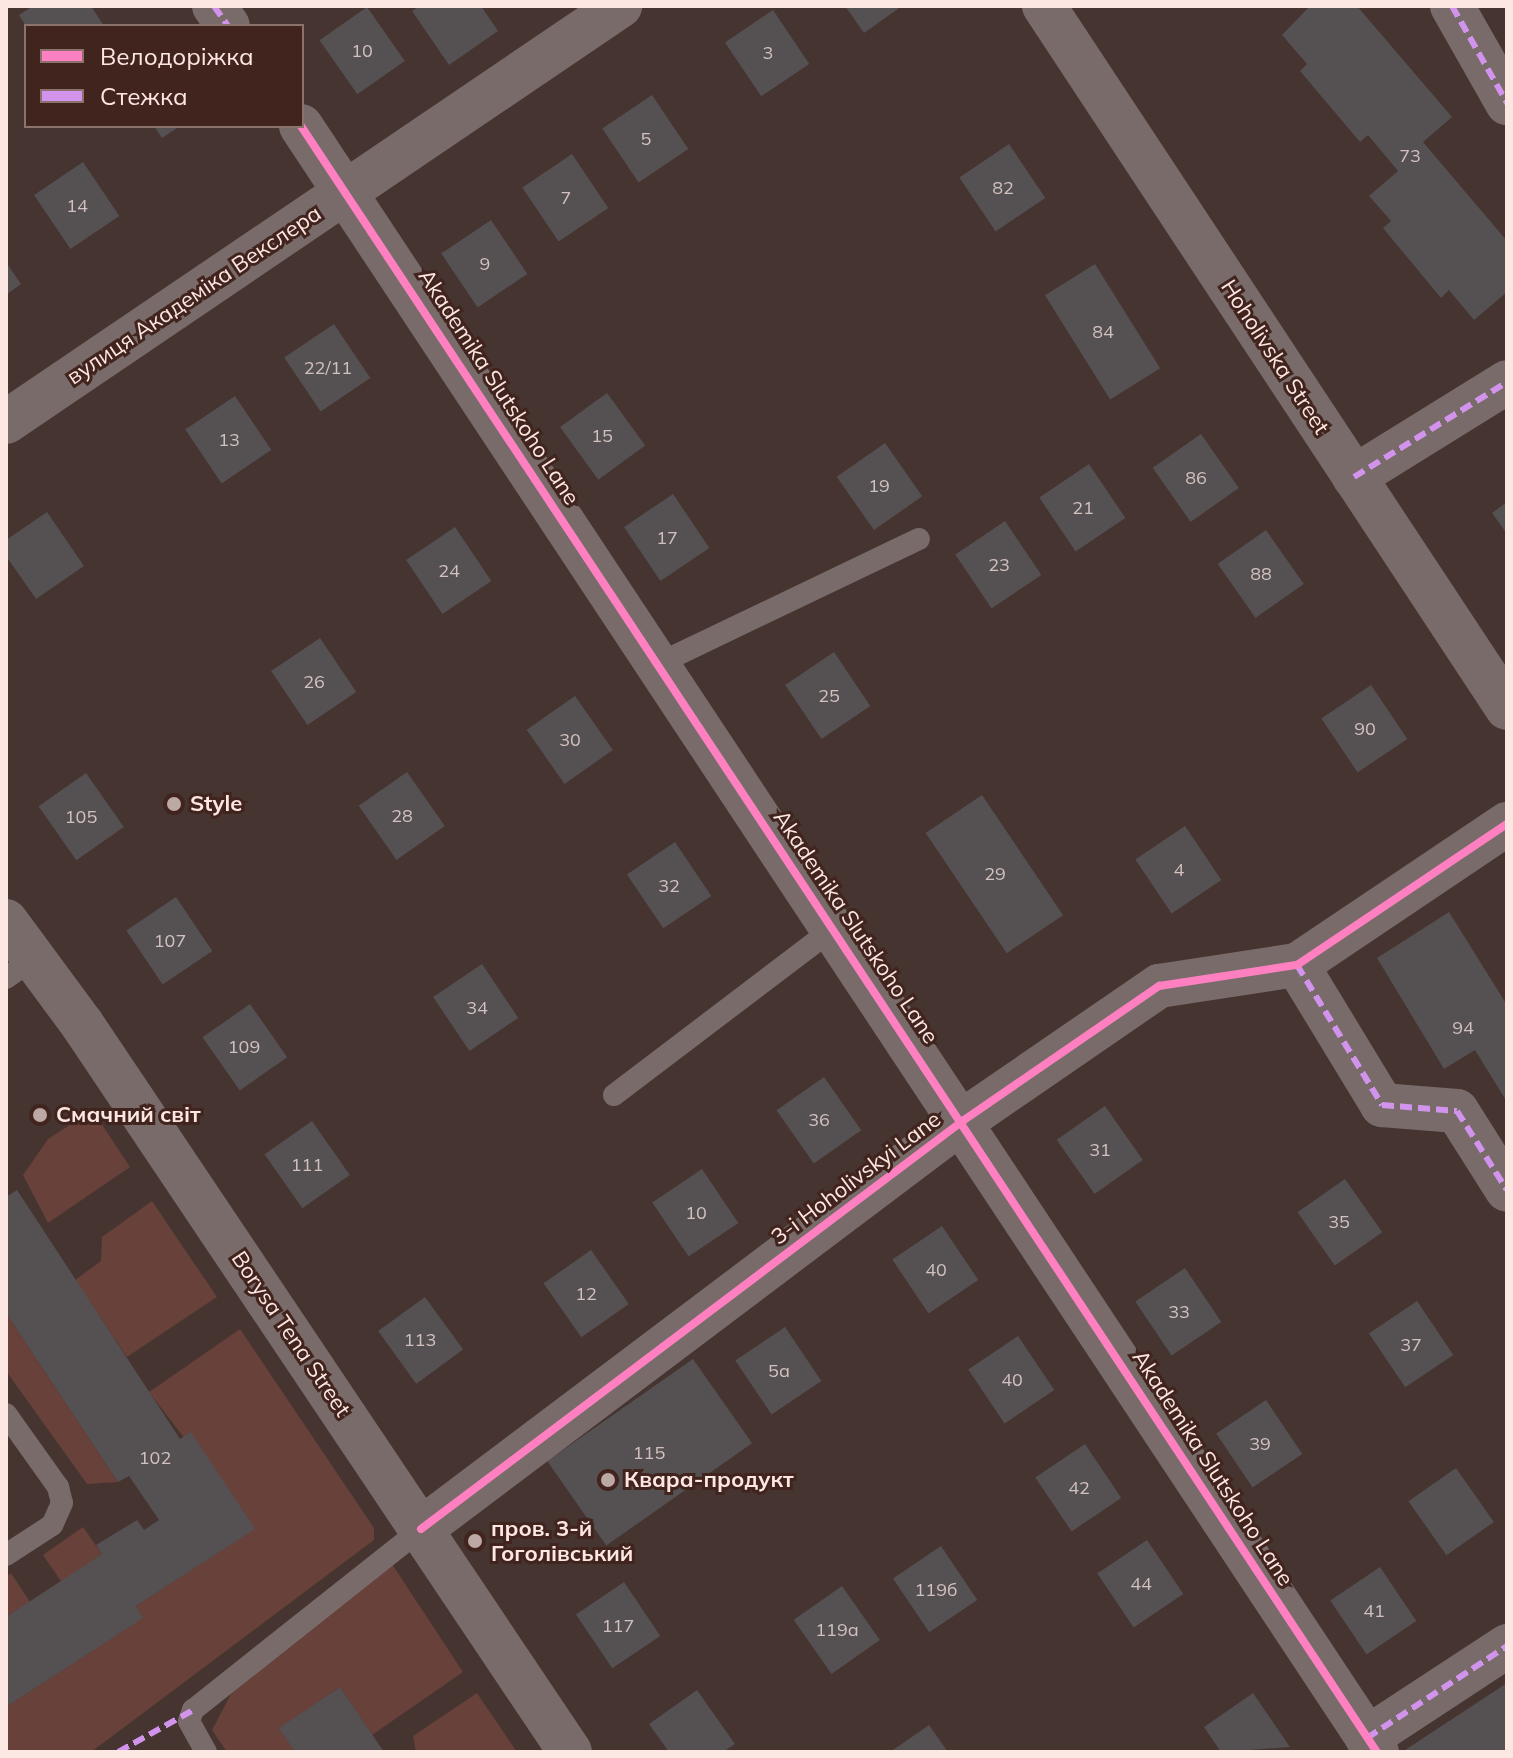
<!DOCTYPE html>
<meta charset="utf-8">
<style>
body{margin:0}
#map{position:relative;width:1513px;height:1758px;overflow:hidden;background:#453430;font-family:Mulish,sans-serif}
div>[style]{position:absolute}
.green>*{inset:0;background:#67413a;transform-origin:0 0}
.building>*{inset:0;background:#555052;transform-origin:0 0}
.lane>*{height:22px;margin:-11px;padding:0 11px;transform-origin:11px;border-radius:11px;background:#786b69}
.street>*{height:44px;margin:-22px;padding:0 22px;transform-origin:22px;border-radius:22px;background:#786b69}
.secondary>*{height:44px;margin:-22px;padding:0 22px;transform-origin:22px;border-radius:22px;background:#786b69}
.quiet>*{height:6px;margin-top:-3px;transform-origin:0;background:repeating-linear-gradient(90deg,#d193ec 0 12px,transparent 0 18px)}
.cycleway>*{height:8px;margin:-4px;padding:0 4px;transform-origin:4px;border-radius:4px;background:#ff80c0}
.dots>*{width:22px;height:22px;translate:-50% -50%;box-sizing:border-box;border:4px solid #42241e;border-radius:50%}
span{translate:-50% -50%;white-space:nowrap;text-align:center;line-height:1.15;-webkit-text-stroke:6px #42241e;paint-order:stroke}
.number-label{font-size:18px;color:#d2c1bf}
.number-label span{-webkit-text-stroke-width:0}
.street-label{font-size:22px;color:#fce7e3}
.poi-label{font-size:22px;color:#fce7e3;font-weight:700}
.left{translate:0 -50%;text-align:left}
.frame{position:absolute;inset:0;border:8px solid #fce7e3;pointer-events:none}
.legend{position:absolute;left:24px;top:24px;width:280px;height:104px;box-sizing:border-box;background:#42241e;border:2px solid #8c726d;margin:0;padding:10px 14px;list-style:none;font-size:24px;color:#fce7e3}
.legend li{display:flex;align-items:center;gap:16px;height:40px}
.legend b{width:40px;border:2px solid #8c726d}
</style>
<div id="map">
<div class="green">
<i style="clip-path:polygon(85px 1115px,99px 1120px,130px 1167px,48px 1223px,23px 1175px,48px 1139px)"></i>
<i style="clip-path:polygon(152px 1201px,217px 1297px,127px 1357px,75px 1280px,101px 1261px,102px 1237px)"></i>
<i style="clip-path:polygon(6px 1313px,118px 1482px,87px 1484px,6px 1371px)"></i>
<i style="clip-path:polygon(240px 1329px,374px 1528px,374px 1540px,91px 1752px,6px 1752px,6px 1707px,142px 1618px,136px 1606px,254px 1529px,149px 1392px)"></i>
<i style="left:83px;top:1527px;width:33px;height:49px;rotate:55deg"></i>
<i style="clip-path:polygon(390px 1561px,463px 1672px,372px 1735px,340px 1687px,280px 1728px,295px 1752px,227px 1752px,212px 1730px,231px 1694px)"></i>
<i style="clip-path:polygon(11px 1573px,30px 1602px,6px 1617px,6px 1577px)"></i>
<i style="clip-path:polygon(477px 1693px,517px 1752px,416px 1752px,413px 1736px)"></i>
</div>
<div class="building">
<i style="clip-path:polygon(33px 6px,91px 6px,104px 26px,26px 26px,19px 15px)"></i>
<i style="clip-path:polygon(419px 6px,481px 6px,498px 31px,449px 65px,412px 11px)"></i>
<i style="clip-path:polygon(845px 6px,902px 6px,864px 33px)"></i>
<i style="clip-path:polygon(1310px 6px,1357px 6px,1452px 117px,1423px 142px,1507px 241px,1507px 292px,1474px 320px,1449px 290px,1441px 298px,1383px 228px,1391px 221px,1369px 196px,1398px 171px,1368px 135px,1360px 142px,1300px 71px,1307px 64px,1282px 35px)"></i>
<i style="left:367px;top:7px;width:66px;height:58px;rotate:55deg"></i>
<i style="left:773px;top:10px;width:65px;height:58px;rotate:56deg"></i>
<i style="left:652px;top:95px;width:65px;height:60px;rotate:56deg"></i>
<i style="clip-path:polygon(154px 126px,180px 126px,162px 138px)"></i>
<i style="left:1009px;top:144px;width:65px;height:60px;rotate:56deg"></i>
<i style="left:572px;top:154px;width:65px;height:60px;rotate:56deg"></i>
<i style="left:83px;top:162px;width:65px;height:59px;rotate:56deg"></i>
<i style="left:491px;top:220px;width:65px;height:60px;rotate:56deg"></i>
<i style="clip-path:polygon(6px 262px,21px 284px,6px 295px)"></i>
<i style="left:1095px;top:264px;width:123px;height:59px;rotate:58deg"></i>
<i style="left:334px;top:324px;width:65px;height:60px;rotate:56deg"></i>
<i style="left:607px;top:393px;width:65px;height:58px;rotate:54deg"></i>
<i style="left:235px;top:396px;width:65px;height:60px;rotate:56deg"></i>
<i style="left:1201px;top:434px;width:66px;height:59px;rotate:55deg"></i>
<i style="left:885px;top:443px;width:65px;height:59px;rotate:55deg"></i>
<i style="left:1089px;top:464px;width:65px;height:60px;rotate:56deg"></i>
<i style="left:673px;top:494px;width:65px;height:59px;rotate:56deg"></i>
<i style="clip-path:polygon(1507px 502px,1507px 534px,1492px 513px)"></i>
<i style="clip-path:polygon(47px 512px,84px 566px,36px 599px,6px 556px,6px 540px)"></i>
<i style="left:1005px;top:521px;width:65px;height:60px;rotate:56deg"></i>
<i style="left:455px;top:527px;width:65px;height:59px;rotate:56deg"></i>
<i style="left:1266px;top:530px;width:66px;height:59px;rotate:55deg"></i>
<i style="left:320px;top:638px;width:65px;height:59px;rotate:56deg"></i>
<i style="left:834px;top:652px;width:65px;height:59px;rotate:56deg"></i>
<i style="left:1371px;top:685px;width:65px;height:60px;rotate:56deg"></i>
<i style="left:575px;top:696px;width:66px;height:59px;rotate:55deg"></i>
<i style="left:407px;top:772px;width:66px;height:59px;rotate:55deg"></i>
<i style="left:86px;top:773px;width:66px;height:58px;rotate:55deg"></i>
<i style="left:982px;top:795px;width:145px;height:68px;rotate:56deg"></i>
<i style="left:1185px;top:826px;width:65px;height:60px;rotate:56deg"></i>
<i style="left:675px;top:842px;width:65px;height:58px;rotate:56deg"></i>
<i style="left:176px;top:897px;width:65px;height:60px;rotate:56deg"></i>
<i style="clip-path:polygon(1449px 912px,1507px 1005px,1507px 1102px,1475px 1050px,1444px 1069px,1377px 958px)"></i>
<i style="left:482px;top:964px;width:65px;height:59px;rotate:56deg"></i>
<i style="left:250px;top:1004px;width:65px;height:58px;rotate:55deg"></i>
<i style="left:824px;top:1077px;width:65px;height:58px;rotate:55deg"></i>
<i style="left:1105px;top:1106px;width:66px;height:59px;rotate:55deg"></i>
<i style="left:312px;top:1121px;width:66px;height:58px;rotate:55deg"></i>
<i style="left:702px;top:1169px;width:65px;height:60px;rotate:56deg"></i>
<i style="left:1345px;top:1179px;width:65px;height:58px;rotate:55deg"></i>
<i style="clip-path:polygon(17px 1190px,180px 1439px,191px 1432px,255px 1529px,136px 1606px,143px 1618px,6px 1707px,6px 1617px,102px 1554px,96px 1545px,137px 1520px,144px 1530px,159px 1520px,129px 1476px,118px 1482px,6px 1313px,6px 1197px)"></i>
<i style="left:942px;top:1226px;width:65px;height:60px;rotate:56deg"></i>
<i style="left:591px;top:1250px;width:66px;height:58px;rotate:55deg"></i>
<i style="left:1185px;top:1268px;width:65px;height:60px;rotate:56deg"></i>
<i style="left:425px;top:1297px;width:65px;height:58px;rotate:54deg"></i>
<i style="left:1417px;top:1301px;width:65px;height:58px;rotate:56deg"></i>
<i style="left:785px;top:1327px;width:65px;height:60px;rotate:56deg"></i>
<i style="left:1018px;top:1336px;width:65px;height:60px;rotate:56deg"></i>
<i style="left:693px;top:1359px;width:103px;height:178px;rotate:55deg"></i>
<i style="left:1266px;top:1400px;width:65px;height:60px;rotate:56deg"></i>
<i style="left:1085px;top:1444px;width:65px;height:60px;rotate:56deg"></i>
<i style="left:1456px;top:1468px;width:66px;height:58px;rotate:55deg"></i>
<i style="left:1147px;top:1540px;width:65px;height:60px;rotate:56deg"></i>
<i style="left:941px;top:1546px;width:65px;height:58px;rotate:56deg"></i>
<i style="left:1380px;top:1567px;width:65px;height:60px;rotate:56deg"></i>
<i style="left:624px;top:1582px;width:65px;height:58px;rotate:56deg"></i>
<i style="left:842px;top:1586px;width:66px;height:59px;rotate:55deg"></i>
<i style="clip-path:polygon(1507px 1683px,1507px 1752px,1402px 1752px)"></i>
<i style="clip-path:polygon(340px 1687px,384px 1752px,295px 1752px,279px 1728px)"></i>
<i style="clip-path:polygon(697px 1690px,735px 1744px,723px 1752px,669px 1752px,649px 1724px)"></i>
<i style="clip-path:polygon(1253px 1693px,1290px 1747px,1221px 1752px,1204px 1727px)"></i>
<i style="clip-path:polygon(929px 1725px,948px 1752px,890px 1752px)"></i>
</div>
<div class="lane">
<i style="left:660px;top:663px;width:287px;rotate:-25.6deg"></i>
<i style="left:6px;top:978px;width:32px;rotate:-35deg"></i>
<i style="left:614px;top:1095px;width:276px;rotate:-37.2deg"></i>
<i style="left:6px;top:1414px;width:90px;rotate:54.5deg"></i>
<i style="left:58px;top:1487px;width:16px;rotate:76deg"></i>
<i style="left:62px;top:1503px;width:24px;rotate:114deg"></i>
<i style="left:52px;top:1525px;width:55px;rotate:146.9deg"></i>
<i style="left:206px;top:1752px;width:35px;rotate:-119deg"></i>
<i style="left:189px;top:1721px;width:12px;rotate:-70deg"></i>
<i style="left:193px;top:1710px;width:291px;rotate:-38.4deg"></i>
</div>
<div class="street">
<i style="left:214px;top:6px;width:24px;rotate:55deg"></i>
<i style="left:1452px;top:6px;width:112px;rotate:60.4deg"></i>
<i style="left:301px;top:126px;width:1950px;rotate:56.51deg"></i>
<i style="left:6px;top:422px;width:742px;rotate:-34.12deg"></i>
<i style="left:1354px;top:477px;width:180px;rotate:-31.8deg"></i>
<i style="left:1297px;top:965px;width:164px;rotate:58.7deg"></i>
<i style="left:1382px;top:1105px;width:75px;rotate:4.6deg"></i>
<i style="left:1457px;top:1111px;width:93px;rotate:57.7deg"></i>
<i style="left:421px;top:1529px;width:680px;rotate:-36.99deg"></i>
<i style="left:964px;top:1120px;width:237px;rotate:-34.5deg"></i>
<i style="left:1159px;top:986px;width:140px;rotate:-8.7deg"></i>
<i style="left:1297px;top:965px;width:253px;rotate:-33.9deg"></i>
<i style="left:1367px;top:1738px;width:168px;rotate:-33.3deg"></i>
</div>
<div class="secondary">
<i style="left:1044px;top:6px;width:841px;rotate:56.59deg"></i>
<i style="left:6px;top:921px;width:128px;rotate:53.6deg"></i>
<i style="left:82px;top:1024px;width:876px;rotate:56.16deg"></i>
</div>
<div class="quiet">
<i style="left:214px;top:6px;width:24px;rotate:55deg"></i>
<i style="left:1452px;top:6px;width:112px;rotate:60.4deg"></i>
<i style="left:1354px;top:477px;width:180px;rotate:-31.8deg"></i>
<i style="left:1297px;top:965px;width:164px;rotate:58.7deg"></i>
<i style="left:1382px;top:1105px;width:75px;rotate:4.6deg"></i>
<i style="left:1457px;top:1111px;width:93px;rotate:57.7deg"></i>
<i style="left:1367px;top:1738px;width:168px;rotate:-33.3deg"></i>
<i style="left:118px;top:1752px;width:86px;rotate:-29.2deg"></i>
</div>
<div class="cycleway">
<i style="left:301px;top:126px;width:1950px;rotate:56.51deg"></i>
<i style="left:421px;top:1529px;width:680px;rotate:-36.99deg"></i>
<i style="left:964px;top:1120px;width:237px;rotate:-34.5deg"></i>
<i style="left:1159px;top:986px;width:140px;rotate:-8.7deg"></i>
<i style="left:1297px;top:965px;width:253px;rotate:-33.9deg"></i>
</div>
<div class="dots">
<i style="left:174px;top:804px;background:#bca8a4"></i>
<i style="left:40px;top:1115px;background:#bca8a4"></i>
<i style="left:608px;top:1480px;background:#bca8a4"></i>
<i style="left:475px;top:1541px;background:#bca8a4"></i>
</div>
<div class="number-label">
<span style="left:362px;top:51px">10</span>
<span style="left:768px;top:53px">3</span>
<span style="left:646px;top:139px">5</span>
<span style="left:1410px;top:156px">73</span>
<span style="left:1003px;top:188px">82</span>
<span style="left:566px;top:198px">7</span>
<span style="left:77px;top:206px">14</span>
<span style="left:485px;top:264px">9</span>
<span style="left:1103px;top:332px">84</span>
<span style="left:328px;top:368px">22/11</span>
<span style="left:602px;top:436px">15</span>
<span style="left:229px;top:440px">13</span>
<span style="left:1196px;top:478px">86</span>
<span style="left:879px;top:486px">19</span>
<span style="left:1083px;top:508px">21</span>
<span style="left:667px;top:538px">17</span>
<span style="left:999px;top:565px">23</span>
<span style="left:449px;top:571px">24</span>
<span style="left:1261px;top:574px">88</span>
<span style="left:314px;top:682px">26</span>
<span style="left:829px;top:696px">25</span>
<span style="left:1365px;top:729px">90</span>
<span style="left:570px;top:740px">30</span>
<span style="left:402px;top:816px">28</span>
<span style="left:81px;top:817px">105</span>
<span style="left:1179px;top:870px">4</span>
<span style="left:995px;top:874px">29</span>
<span style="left:669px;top:886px">32</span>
<span style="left:170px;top:941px">107</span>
<span style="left:477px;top:1008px">34</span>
<span style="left:1463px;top:1028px">94</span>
<span style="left:244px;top:1047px">109</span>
<span style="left:819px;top:1120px">36</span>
<span style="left:1100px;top:1150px">31</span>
<span style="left:307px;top:1165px">111</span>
<span style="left:696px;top:1213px">10</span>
<span style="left:1339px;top:1222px">35</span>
<span style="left:936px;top:1270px">40</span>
<span style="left:586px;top:1294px">12</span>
<span style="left:1179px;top:1312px">33</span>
<span style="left:420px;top:1340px">113</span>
<span style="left:1411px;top:1345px">37</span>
<span style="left:779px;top:1371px">5а</span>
<span style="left:1012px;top:1380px">40</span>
<span style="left:1260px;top:1444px">39</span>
<span style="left:649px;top:1453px">115</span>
<span style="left:155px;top:1458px">102</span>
<span style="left:1079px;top:1488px">42</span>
<span style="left:1141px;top:1584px">44</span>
<span style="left:936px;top:1590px">119б</span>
<span style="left:1374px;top:1611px">41</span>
<span style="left:618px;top:1626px">117</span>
<span style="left:837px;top:1630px">119а</span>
</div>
<div class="street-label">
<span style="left:194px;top:295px;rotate:-34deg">вулиця Академіка Векслера</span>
<span style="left:1275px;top:357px;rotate:57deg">Hoholivska Street</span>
<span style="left:499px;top:387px;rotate:57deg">Akademika Slutskoho Lane</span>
<span style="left:856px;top:927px;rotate:56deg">Akademika Slutskoho Lane</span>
<span style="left:856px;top:1178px;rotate:-37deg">3-i Hoholivskyi Lane</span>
<span style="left:291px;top:1334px;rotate:56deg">Borysa Tena Street</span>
<span style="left:1213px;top:1468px;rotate:57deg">Akademika Slutskoho Lane</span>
</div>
<div class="poi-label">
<span class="left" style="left:190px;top:804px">Style</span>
<span class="left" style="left:56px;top:1115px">Смачний світ</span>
<span class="left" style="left:624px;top:1480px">Квара-продукт</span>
<span class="left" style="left:491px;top:1541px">пров. 3-й<br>Гоголівський</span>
</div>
<div class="frame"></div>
<ul class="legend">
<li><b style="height:10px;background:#ff80c0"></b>Велодоріжка</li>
<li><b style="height:10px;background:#d193ec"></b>Стежка</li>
</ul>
</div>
